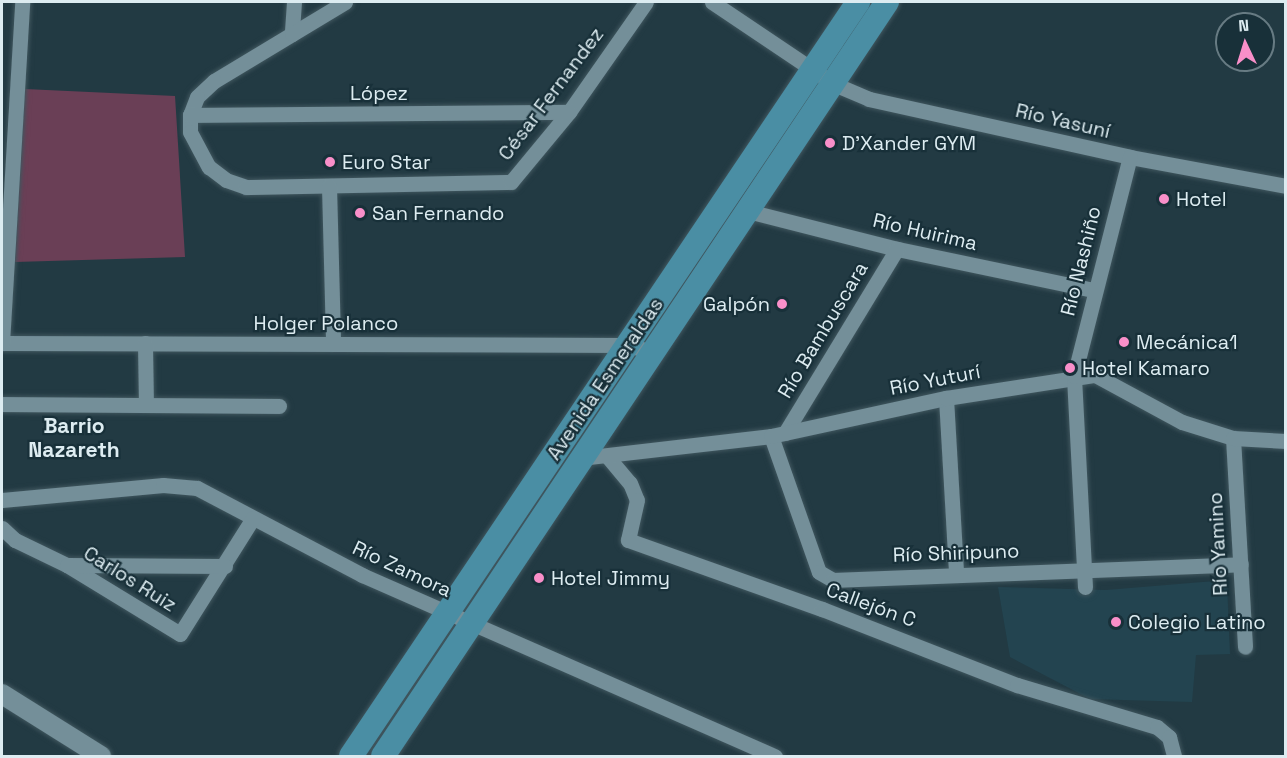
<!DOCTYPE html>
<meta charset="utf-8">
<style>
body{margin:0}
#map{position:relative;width:1287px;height:758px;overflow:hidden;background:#223a43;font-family:"Space Grotesk",sans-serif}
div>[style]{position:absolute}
.built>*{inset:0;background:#234450}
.green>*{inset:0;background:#6a3f56}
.roads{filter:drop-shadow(0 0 2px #40565e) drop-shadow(0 0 2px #40565e)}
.minor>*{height:15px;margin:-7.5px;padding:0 7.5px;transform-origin:7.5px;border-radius:7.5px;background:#748f99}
.tertiary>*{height:20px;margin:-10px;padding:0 10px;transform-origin:10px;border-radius:10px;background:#748f99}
.primary>*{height:24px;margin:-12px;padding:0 12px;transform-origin:12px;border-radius:12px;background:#4a8ea4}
.dots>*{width:16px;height:16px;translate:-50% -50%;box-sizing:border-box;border:3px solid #183039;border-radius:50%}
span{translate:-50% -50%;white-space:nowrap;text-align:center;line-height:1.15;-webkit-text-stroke:4.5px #183039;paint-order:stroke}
.street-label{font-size:20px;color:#ddecf1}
.poi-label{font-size:20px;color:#ddecf1}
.left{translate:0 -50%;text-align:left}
.right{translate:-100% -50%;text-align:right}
.neighbourhood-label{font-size:21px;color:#ddecf1;font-weight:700}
.frame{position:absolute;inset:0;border:3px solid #ddecf1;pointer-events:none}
.north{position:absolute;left:1215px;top:12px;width:60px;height:60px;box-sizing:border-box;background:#183039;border:2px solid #677b83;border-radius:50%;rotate:356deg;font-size:16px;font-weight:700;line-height:24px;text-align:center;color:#ddecf1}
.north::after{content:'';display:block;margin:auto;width:21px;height:27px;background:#f98fc9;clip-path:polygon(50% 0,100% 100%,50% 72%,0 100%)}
</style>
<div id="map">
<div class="built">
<i style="clip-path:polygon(1227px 580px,1230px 654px,1196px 655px,1192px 702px,1090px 699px,1010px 657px,998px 587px,1106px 590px)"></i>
</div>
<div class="green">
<i style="clip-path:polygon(25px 89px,175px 96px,185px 257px,15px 262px)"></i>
</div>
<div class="roads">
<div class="minor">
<i style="left:294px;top:2px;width:32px;rotate:94deg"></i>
<i style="left:292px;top:34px;width:91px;rotate:148.9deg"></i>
<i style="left:214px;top:81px;width:23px;rotate:137deg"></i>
<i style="left:197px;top:97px;width:19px;rotate:111deg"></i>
<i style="left:190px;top:115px;width:17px;rotate:90deg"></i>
<i style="left:190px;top:132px;width:40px;rotate:62deg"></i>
<i style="left:209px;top:167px;width:21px;rotate:37deg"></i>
<i style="left:226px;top:180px;width:21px;rotate:19deg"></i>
<i style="left:246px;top:187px;width:265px;rotate:-1.1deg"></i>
<i style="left:511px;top:182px;width:91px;rotate:-50.4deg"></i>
<i style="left:569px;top:112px;width:134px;rotate:-55deg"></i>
<i style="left:712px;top:2px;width:147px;rotate:33.9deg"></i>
<i style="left:834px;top:84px;width:38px;rotate:23deg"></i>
<i style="left:869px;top:99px;width:267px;rotate:12.5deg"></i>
<i style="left:1130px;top:157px;width:159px;rotate:10.5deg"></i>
<i style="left:292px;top:34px;width:62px;rotate:-31.1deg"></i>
<i style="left:190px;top:115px;width:379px;rotate:-0.5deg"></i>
<i style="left:329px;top:186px;width:158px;rotate:88.5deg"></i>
<i style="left:748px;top:211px;width:154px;rotate:14.3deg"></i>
<i style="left:897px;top:249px;width:201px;rotate:11.8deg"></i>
<i style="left:2px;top:343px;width:625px;rotate:0.18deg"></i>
<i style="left:627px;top:345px;width:24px;rotate:15deg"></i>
<i style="left:2px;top:343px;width:342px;rotate:-86.6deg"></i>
<i style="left:145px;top:343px;width:62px;rotate:89.1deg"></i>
<i style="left:946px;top:398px;width:175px;rotate:86.7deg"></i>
<i style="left:2px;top:404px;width:277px;rotate:0.4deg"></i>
<i style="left:785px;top:433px;width:215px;rotate:-58.7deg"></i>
<i style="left:771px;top:436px;width:144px;rotate:70.6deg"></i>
<i style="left:819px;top:572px;width:16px;rotate:30deg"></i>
<i style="left:833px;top:580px;width:408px;rotate:-2.2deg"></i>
<i style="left:1233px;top:438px;width:209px;rotate:86.7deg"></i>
<i style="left:607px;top:456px;width:35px;rotate:50deg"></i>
<i style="left:630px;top:483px;width:18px;rotate:68deg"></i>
<i style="left:637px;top:500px;width:41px;rotate:102.7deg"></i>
<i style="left:628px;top:540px;width:206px;rotate:19.6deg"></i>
<i style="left:822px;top:609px;width:209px;rotate:21.3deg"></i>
<i style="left:1017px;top:685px;width:146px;rotate:16.7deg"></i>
<i style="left:1157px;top:727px;width:16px;rotate:40deg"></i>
<i style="left:1169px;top:737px;width:20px;rotate:75deg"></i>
<i style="left:581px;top:458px;width:191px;rotate:-6.6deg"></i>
<i style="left:771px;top:436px;width:179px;rotate:-12.3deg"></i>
<i style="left:946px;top:398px;width:151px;rotate:-8.8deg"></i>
<i style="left:1095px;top:375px;width:99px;rotate:28.4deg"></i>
<i style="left:1182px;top:422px;width:53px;rotate:17.4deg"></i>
<i style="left:1233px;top:438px;width:53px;rotate:3.2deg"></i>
<i style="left:2px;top:500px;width:162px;rotate:-5.3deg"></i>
<i style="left:163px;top:485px;width:34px;rotate:5deg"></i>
<i style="left:197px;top:488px;width:187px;rotate:27.8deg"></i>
<i style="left:362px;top:575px;width:451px;rotate:23.7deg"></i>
<i style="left:2px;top:528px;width:18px;rotate:43deg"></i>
<i style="left:15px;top:540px;width:58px;rotate:25.7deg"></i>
<i style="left:67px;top:565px;width:132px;rotate:31.4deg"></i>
<i style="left:180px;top:634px;width:137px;rotate:-57.8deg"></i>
<i style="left:67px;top:565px;width:158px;rotate:0.4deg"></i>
<i style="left:1085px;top:587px;width:211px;rotate:-93deg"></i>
<i style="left:1074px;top:376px;width:226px;rotate:-75.7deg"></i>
</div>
<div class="tertiary">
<i style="left:2px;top:694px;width:117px;rotate:32.1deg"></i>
</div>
<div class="primary">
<i style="left:351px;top:756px;width:909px;rotate:-56.08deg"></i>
<i style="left:383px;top:756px;width:907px;rotate:-56.24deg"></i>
</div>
</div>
<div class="dots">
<i style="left:830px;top:143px;background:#f98fc9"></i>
<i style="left:330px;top:162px;background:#f98fc9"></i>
<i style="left:1164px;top:199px;background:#f98fc9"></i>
<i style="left:360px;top:213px;background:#f98fc9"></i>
<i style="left:782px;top:304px;background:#f98fc9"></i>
<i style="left:1124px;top:342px;background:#f98fc9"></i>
<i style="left:1070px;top:368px;background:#f98fc9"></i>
<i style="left:539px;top:578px;background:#f98fc9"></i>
<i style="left:1116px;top:622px;background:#f98fc9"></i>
</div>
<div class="street-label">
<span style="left:379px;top:93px">López</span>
<span style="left:551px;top:94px;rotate:-53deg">César Fernandez</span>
<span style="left:1063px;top:121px;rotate:13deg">Río Yasuní</span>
<span style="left:925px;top:232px;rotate:13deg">Río Huirima</span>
<span style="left:1081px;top:261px;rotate:-76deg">Río Nashiño</span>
<span style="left:326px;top:323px">Holger Polanco</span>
<span style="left:823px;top:330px;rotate:-59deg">Río Bambuscara</span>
<span style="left:605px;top:379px;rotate:-56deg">Avenida Esmeraldas</span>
<span style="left:935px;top:380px;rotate:-11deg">Río Yuturí</span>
<span style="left:1218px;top:544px;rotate:-93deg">Río Yamino</span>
<span style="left:956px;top:553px;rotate:-2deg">Río Shiripuno</span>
<span style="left:402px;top:569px;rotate:25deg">Río Zamora</span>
<span style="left:130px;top:579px;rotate:32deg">Carlos Ruiz</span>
<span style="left:871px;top:605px;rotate:20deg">Callejón C</span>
</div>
<div class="poi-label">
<span class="left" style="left:842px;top:143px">D'Xander GYM</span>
<span class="left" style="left:342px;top:162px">Euro Star</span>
<span class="left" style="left:1176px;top:199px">Hotel</span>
<span class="left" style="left:372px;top:213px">San Fernando</span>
<span class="right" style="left:770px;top:304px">Galpón</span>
<span class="left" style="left:1136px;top:342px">Mecánica1</span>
<span class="left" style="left:1082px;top:368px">Hotel Kamaro</span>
<span class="left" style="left:551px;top:578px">Hotel Jimmy</span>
<span class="left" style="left:1128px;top:622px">Colegio Latino</span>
</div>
<div class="neighbourhood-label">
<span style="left:74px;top:438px">Barrio<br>Nazareth</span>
</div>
<div class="frame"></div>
<div class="north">N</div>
</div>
